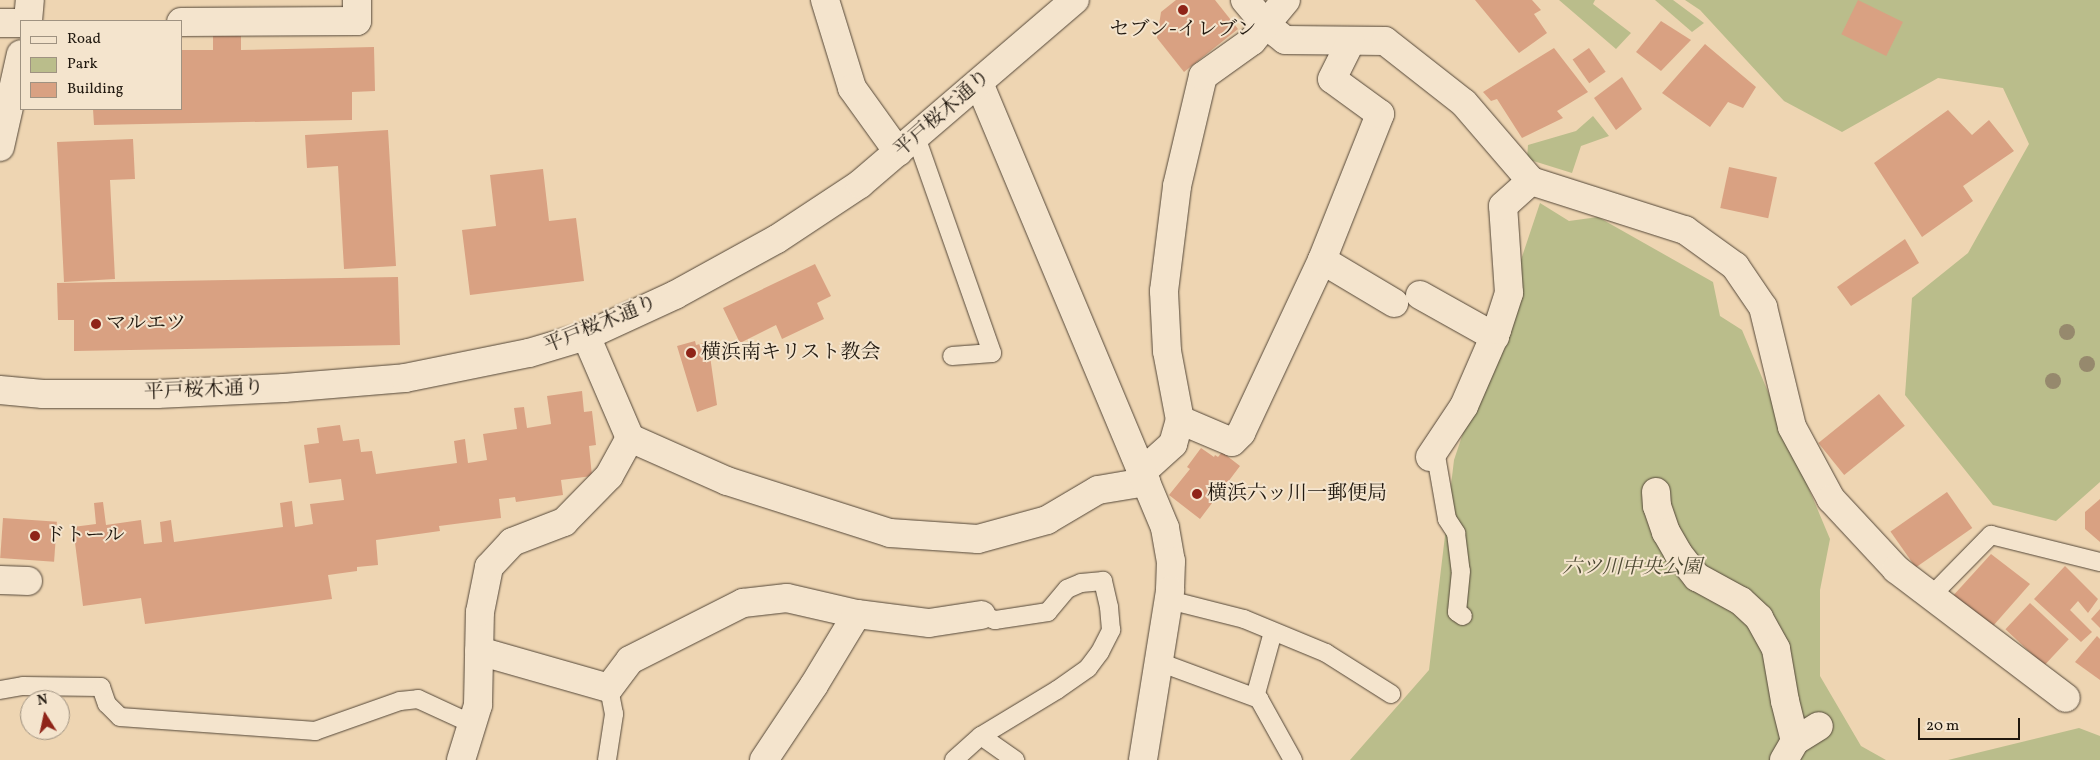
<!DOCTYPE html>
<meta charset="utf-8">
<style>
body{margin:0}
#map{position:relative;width:2100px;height:760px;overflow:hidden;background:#eed5b2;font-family:Vollkorn,"Noto Serif JP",serif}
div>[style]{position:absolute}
.green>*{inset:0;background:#babd8b}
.building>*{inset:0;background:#d9a182;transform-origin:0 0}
.roads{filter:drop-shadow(0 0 1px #544738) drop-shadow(0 0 1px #544738)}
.lane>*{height:18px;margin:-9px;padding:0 9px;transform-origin:9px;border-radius:9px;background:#f4e4cd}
.street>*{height:28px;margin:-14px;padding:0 14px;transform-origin:14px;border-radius:14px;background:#f4e4cd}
.secondary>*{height:28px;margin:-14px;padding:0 14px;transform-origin:14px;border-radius:14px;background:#f4e4cd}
.trees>*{width:16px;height:16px;margin:-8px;border-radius:50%;background:#96896d}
.dots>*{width:14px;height:14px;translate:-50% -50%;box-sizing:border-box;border:2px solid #f4e4cd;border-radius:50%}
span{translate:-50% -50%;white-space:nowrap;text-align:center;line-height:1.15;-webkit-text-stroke:4px #f4e4cd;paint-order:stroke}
.poi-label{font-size:20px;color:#20180f}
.left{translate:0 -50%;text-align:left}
.street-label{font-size:20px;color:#20180f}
.park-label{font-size:20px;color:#4e4a34;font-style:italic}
.legend{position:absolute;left:20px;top:20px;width:162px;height:90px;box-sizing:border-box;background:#f4e4cd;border:1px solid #9f9281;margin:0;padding:6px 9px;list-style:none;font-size:15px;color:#20180f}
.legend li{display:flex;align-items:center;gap:10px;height:25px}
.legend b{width:25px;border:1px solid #9f9281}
.north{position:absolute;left:20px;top:690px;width:50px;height:50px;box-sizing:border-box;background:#f4e4cd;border:1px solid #9f9281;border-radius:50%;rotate:350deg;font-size:14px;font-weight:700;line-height:20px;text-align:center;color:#20180f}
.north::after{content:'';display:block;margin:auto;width:18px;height:22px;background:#8f2418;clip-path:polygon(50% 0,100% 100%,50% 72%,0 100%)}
.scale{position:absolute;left:1918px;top:718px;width:102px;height:22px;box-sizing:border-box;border:2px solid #20180f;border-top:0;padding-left:6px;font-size:15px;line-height:18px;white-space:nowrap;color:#20180f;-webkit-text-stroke:4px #f4e4cd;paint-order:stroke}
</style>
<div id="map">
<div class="green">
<i style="clip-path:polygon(1559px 0,1595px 0,1593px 4px,1631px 33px,1616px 49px)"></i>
<i style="clip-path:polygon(1655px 0,1673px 0,1704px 23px,1692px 32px)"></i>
<i style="clip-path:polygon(1685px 0,2100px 0,2100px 482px,2056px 521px,1993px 505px,1905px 395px,1912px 298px,1968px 253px,2029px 144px,2003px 88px,1938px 78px,1842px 132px,1784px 101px,1700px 10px)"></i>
<i style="clip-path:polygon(1593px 116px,1609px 136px,1581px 146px,1572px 173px,1527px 159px,1528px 145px,1576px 131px)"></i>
<i style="clip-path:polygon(1540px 203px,1569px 221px,1598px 217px,1713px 282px,1720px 316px,1742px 330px,1830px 539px,1820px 590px,1820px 676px,1861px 746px,1886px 760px,1350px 760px,1429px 670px,1454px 460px)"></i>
<i style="clip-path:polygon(2079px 728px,2100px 736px,2100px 760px,1948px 760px)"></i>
</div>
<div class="building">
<i style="clip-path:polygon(1176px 0,1215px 0,1238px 29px,1184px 72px,1157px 38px,1161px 12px)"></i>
<i style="clip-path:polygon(1475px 0,1532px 0,1541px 10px,1534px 14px,1547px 33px,1519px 53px)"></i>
<i style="left:1858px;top:0;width:50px;height:38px;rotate:26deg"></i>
<i style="clip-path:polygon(1661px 21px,1691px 40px,1661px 71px,1636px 52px)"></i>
<i style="clip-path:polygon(213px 36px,241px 36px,241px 50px,374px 47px,375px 91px,352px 92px,352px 120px,94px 125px,93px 109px,181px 109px,181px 50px,213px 50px)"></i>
<i style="clip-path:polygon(1705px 44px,1756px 87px,1743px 108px,1728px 102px,1710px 127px,1662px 93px)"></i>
<i style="clip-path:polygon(1554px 48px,1588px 92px,1557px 111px,1563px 118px,1522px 138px,1497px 99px,1491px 101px,1483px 92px)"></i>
<i style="left:1589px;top:48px;width:29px;height:20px;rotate:55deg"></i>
<i style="clip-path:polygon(1622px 77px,1642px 109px,1616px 130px,1594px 98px)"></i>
<i style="clip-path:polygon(1948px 110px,1972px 135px,1989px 120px,2014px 151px,1963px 186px,1973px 201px,1922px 237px,1874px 163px)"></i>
<i style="clip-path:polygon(388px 130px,396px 266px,344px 269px,338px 166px,307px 168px,305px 135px)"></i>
<i style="clip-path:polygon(133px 139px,135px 179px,110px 180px,115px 279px,64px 282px,57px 142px)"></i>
<i style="left:1729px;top:167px;width:49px;height:42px;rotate:12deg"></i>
<i style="clip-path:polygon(543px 169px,549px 221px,576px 218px,584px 281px,470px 295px,462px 230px,496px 226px,490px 175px)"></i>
<i style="clip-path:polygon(1905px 239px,1919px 263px,1851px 306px,1837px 287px)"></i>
<i style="clip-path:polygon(815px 264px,831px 296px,817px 303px,824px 319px,782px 339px,776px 325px,740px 343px,723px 308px)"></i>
<i style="clip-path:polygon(398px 277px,400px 345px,74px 351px,74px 320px,58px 320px,57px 283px)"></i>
<i style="clip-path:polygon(695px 341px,696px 345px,708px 342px,717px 405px,697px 412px,677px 346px)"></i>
<i style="clip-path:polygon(582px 391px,584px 412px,592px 411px,596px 445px,589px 446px,592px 476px,561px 480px,563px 495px,516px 502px,515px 497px,499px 499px,501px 518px,439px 526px,440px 531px,376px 540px,378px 565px,357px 567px,357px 571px,328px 575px,332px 599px,145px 624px,141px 598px,83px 606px,73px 527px,96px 524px,94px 503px,103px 502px,106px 525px,141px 520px,144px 544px,162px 542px,160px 522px,171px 520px,174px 542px,283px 527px,280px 503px,292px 501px,295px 527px,313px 524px,310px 504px,344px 500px,341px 479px,309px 483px,304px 445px,319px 443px,317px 428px,340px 425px,343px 441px,359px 439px,361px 452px,372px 451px,376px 474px,457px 463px,454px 441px,465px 439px,468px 463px,487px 460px,483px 434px,517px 429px,514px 408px,524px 407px,527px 428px,551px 424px,547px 396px)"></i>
<i style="left:1879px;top:394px;width:41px;height:78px;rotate:51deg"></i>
<i style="clip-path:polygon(1201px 448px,1214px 457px,1215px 455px,1218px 457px,1222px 452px,1240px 466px,1200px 519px,1169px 495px,1190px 469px,1187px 467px)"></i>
<i style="left:1947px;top:492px;width:44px;height:69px;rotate:55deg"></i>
<i style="clip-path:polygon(2100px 499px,2100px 542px,2085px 529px,2085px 512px)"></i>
<i style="left:3px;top:518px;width:54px;height:40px;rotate:4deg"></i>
<i style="clip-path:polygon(1991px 554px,2030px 584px,1993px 626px,1951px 598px)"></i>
<i style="clip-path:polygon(2065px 566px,2098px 599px,2088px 613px,2078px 601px,2070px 610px,2092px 632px,2081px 642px,2034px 599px)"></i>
<i style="left:2030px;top:603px;width:53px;height:36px;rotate:43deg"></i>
<i style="clip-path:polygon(2100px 609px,2100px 628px,2091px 619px)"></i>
<i style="clip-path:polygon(2097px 636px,2100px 639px,2100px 680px,2075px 662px)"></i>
</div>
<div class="roads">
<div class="lane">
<i style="left:916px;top:137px;width:229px;rotate:70.6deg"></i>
<i style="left:992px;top:353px;width:40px;rotate:175.7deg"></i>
<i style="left:1435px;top:450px;width:70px;rotate:80.1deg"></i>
<i style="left:1447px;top:519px;width:17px;rotate:57deg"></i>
<i style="left:1456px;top:533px;width:38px;rotate:83deg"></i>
<i style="left:1461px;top:571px;width:41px;rotate:95.6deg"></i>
<i style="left:1457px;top:612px;width:7px;rotate:34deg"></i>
<i style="left:1931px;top:596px;width:86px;rotate:-45.5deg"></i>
<i style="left:1991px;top:535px;width:112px;rotate:13.9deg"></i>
<i style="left:1169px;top:600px;width:77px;rotate:14.2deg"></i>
<i style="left:1244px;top:619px;width:89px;rotate:22.5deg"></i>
<i style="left:1326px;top:653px;width:77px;rotate:32.2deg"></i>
<i style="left:1159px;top:662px;width:107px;rotate:20.3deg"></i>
<i style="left:1259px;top:699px;width:70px;rotate:60.9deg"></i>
<i style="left:0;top:690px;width:23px;rotate:-10deg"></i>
<i style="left:23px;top:686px;width:78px;rotate:0.7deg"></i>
<i style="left:101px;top:687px;width:18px;rotate:71deg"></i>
<i style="left:107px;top:704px;width:18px;rotate:45deg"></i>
<i style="left:120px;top:717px;width:196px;rotate:4.1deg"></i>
<i style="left:315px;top:731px;width:90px;rotate:-19.4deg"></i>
<i style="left:400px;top:701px;width:18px;rotate:-6deg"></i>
<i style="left:418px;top:699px;width:60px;rotate:24.8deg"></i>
<i style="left:1255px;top:697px;width:67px;rotate:-74.5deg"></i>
<i style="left:981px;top:736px;width:42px;rotate:35.2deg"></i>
<i style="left:607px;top:760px;width:47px;rotate:-81.3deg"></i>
<i style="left:614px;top:714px;width:26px;rotate:-101deg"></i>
<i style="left:954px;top:760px;width:36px;rotate:-42deg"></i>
<i style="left:981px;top:736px;width:89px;rotate:-31.2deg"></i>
<i style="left:1057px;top:690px;width:38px;rotate:-35deg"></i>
<i style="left:1088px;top:668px;width:20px;rotate:-53deg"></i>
<i style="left:1100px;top:652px;width:25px;rotate:-63deg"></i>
<i style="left:1111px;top:630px;width:23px;rotate:-95deg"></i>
<i style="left:1109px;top:607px;width:27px;rotate:-103deg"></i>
<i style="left:1103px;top:581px;width:22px;rotate:175deg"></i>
<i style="left:1081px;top:583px;width:15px;rotate:157deg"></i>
<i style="left:1067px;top:589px;width:30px;rotate:130deg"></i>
<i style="left:1048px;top:612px;width:54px;rotate:171.4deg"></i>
<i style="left:995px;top:620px;width:15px;rotate:-160deg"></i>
</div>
<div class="street">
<i style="left:825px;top:0;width:92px;rotate:72.9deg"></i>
<i style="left:852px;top:88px;width:79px;rotate:54.3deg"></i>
<i style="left:1245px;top:0;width:33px;rotate:50deg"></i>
<i style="left:1266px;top:25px;width:24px;rotate:38deg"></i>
<i style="left:1285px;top:40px;width:100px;rotate:0.6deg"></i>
<i style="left:1385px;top:41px;width:100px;rotate:38.1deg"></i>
<i style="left:1464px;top:103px;width:103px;rotate:49.3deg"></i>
<i style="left:1531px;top:181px;width:162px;rotate:17.7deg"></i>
<i style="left:1685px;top:230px;width:62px;rotate:35.8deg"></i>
<i style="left:1735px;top:266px;width:50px;rotate:55.7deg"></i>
<i style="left:1763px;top:307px;width:123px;rotate:76.4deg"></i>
<i style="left:1792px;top:427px;width:82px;rotate:61.6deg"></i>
<i style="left:1831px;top:499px;width:96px;rotate:47.1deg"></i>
<i style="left:1896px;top:569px;width:213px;rotate:37.2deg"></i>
<i style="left:181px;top:22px;width:176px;rotate:-0.3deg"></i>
<i style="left:357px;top:21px;width:21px;rotate:-90deg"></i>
<i style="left:0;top:23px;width:21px"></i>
<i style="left:1322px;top:260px;width:84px;rotate:30.8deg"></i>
<i style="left:1420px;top:295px;width:86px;rotate:29.2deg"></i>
<i style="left:1180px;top:420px;width:56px;rotate:22.9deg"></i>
<i style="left:1232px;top:442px;width:13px;rotate:-45deg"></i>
<i style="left:1241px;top:433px;width:191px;rotate:-64.9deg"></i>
<i style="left:1322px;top:260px;width:157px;rotate:-68.3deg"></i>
<i style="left:1380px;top:114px;width:59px;rotate:-143.9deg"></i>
<i style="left:1332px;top:79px;width:42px;rotate:-63.4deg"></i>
<i style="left:630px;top:438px;width:106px;rotate:23.9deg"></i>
<i style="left:727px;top:481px;width:171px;rotate:17.7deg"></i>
<i style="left:890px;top:533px;width:88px;rotate:3.9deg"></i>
<i style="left:978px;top:539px;width:72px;rotate:-15.4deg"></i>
<i style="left:1047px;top:520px;width:59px;rotate:-30.5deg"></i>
<i style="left:1098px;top:490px;width:49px;rotate:-9.5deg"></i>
<i style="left:1430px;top:457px;width:61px;rotate:-56.3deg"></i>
<i style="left:1464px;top:406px;width:83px;rotate:-66.5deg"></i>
<i style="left:1497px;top:330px;width:39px;rotate:-72deg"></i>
<i style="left:1509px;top:293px;width:87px;rotate:-93.9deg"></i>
<i style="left:1503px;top:206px;width:38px;rotate:-42deg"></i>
<i style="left:1142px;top:472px;width:42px;rotate:-42.1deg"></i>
<i style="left:1173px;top:444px;width:25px;rotate:-74deg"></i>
<i style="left:1180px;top:420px;width:70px;rotate:-100.7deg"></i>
<i style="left:1167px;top:351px;width:60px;rotate:-92.9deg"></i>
<i style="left:1164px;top:291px;width:106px;rotate:-82.9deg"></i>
<i style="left:1177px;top:186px;width:113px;rotate:-76.7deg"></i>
<i style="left:1203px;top:76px;width:60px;rotate:-35.5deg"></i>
<i style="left:1252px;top:41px;width:53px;rotate:-50.3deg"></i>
<i style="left:1656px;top:492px;width:14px;rotate:86deg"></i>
<i style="left:1657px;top:506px;width:28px;rotate:71deg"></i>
<i style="left:1666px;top:532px;width:24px;rotate:60deg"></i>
<i style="left:1678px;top:553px;width:31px;rotate:52deg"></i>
<i style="left:1697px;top:577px;width:50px;rotate:28.6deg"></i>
<i style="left:1741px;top:601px;width:25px;rotate:43deg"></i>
<i style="left:1759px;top:618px;width:35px;rotate:61deg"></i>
<i style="left:1776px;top:649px;width:53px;rotate:80.2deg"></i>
<i style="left:1785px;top:701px;width:41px;rotate:76deg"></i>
<i style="left:0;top:580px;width:28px;rotate:2deg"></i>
<i style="left:479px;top:651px;width:135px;rotate:15.9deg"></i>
<i style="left:609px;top:688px;width:35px;rotate:-53deg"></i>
<i style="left:630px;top:660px;width:127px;rotate:-26.8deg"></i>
<i style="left:743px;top:603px;width:44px;rotate:-6.5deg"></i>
<i style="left:787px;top:598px;width:72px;rotate:12.9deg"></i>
<i style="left:857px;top:614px;width:73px;rotate:7.1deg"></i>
<i style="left:929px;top:623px;width:53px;rotate:-8.7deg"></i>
<i style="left:461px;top:760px;width:58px;rotate:-72.8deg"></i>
<i style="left:478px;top:705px;width:93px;rotate:-88.8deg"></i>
<i style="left:480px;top:612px;width:46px;rotate:-78.7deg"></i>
<i style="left:489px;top:567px;width:34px;rotate:-47deg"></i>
<i style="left:512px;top:542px;width:56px;rotate:-21deg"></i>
<i style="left:564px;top:522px;width:64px;rotate:-45.6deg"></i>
<i style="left:609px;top:476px;width:43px;rotate:-61.1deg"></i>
<i style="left:630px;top:438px;width:111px;rotate:-113.3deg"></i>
<i style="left:764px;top:760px;width:90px;rotate:-56.3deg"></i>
<i style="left:814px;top:685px;width:83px;rotate:-58.8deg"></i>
<i style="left:1784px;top:760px;width:22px;rotate:-60deg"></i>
<i style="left:1795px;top:741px;width:28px;rotate:-32deg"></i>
</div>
<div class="secondary">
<i style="left:28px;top:21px;width:21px;rotate:-85deg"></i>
<i style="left:979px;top:83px;width:482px;rotate:67.3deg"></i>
<i style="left:1165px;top:528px;width:34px;rotate:80deg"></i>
<i style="left:1171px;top:561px;width:30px;rotate:92deg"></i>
<i style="left:1170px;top:591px;width:171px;rotate:99.1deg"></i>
<i style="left:0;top:147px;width:95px;rotate:-77.3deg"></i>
<i style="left:0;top:390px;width:43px;rotate:5.3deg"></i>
<i style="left:43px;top:394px;width:114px"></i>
<i style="left:157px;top:394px;width:127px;rotate:-2.7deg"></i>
<i style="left:284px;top:388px;width:121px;rotate:-4.7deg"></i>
<i style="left:405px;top:378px;width:126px;rotate:-11.4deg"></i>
<i style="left:529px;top:353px;width:59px;rotate:-16.6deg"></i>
<i style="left:586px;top:336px;width:98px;rotate:-24.7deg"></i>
<i style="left:675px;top:295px;width:116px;rotate:-28.8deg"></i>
<i style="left:777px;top:239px;width:100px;rotate:-33.5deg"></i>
<i style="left:860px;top:184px;width:283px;rotate:-40.6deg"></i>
</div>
</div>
<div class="trees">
<i style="left:2067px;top:332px"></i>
<i style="left:2087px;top:364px"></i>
<i style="left:2053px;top:381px"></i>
</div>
<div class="dots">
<i style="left:1183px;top:10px;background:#8f2418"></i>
<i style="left:96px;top:324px;background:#8f2418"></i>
<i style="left:691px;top:353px;background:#8f2418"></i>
<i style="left:1197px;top:494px;background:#8f2418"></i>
<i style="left:35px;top:536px;background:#8f2418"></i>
</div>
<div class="poi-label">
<span style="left:1183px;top:30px">セブン-イレブン</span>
<span class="left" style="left:106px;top:324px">マルエツ</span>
<span class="left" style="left:701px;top:353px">横浜南キリスト教会</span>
<span class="left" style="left:1207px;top:494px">横浜六ッ川一郵便局</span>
<span class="left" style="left:45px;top:536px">ドトール</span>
</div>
<div class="street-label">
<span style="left:943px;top:114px;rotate:-41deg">平戸桜木通り</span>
<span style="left:601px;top:325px;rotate:-22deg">平戸桜木通り</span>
<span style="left:204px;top:391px;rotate:-2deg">平戸桜木通り</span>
</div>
<div class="park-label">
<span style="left:1632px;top:568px">六ツ川中央公園</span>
</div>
<ul class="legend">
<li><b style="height:6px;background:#f4e4cd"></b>Road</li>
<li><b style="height:14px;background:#babd8b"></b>Park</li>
<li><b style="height:14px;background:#d9a182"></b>Building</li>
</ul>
<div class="north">N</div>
<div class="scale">20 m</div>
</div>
